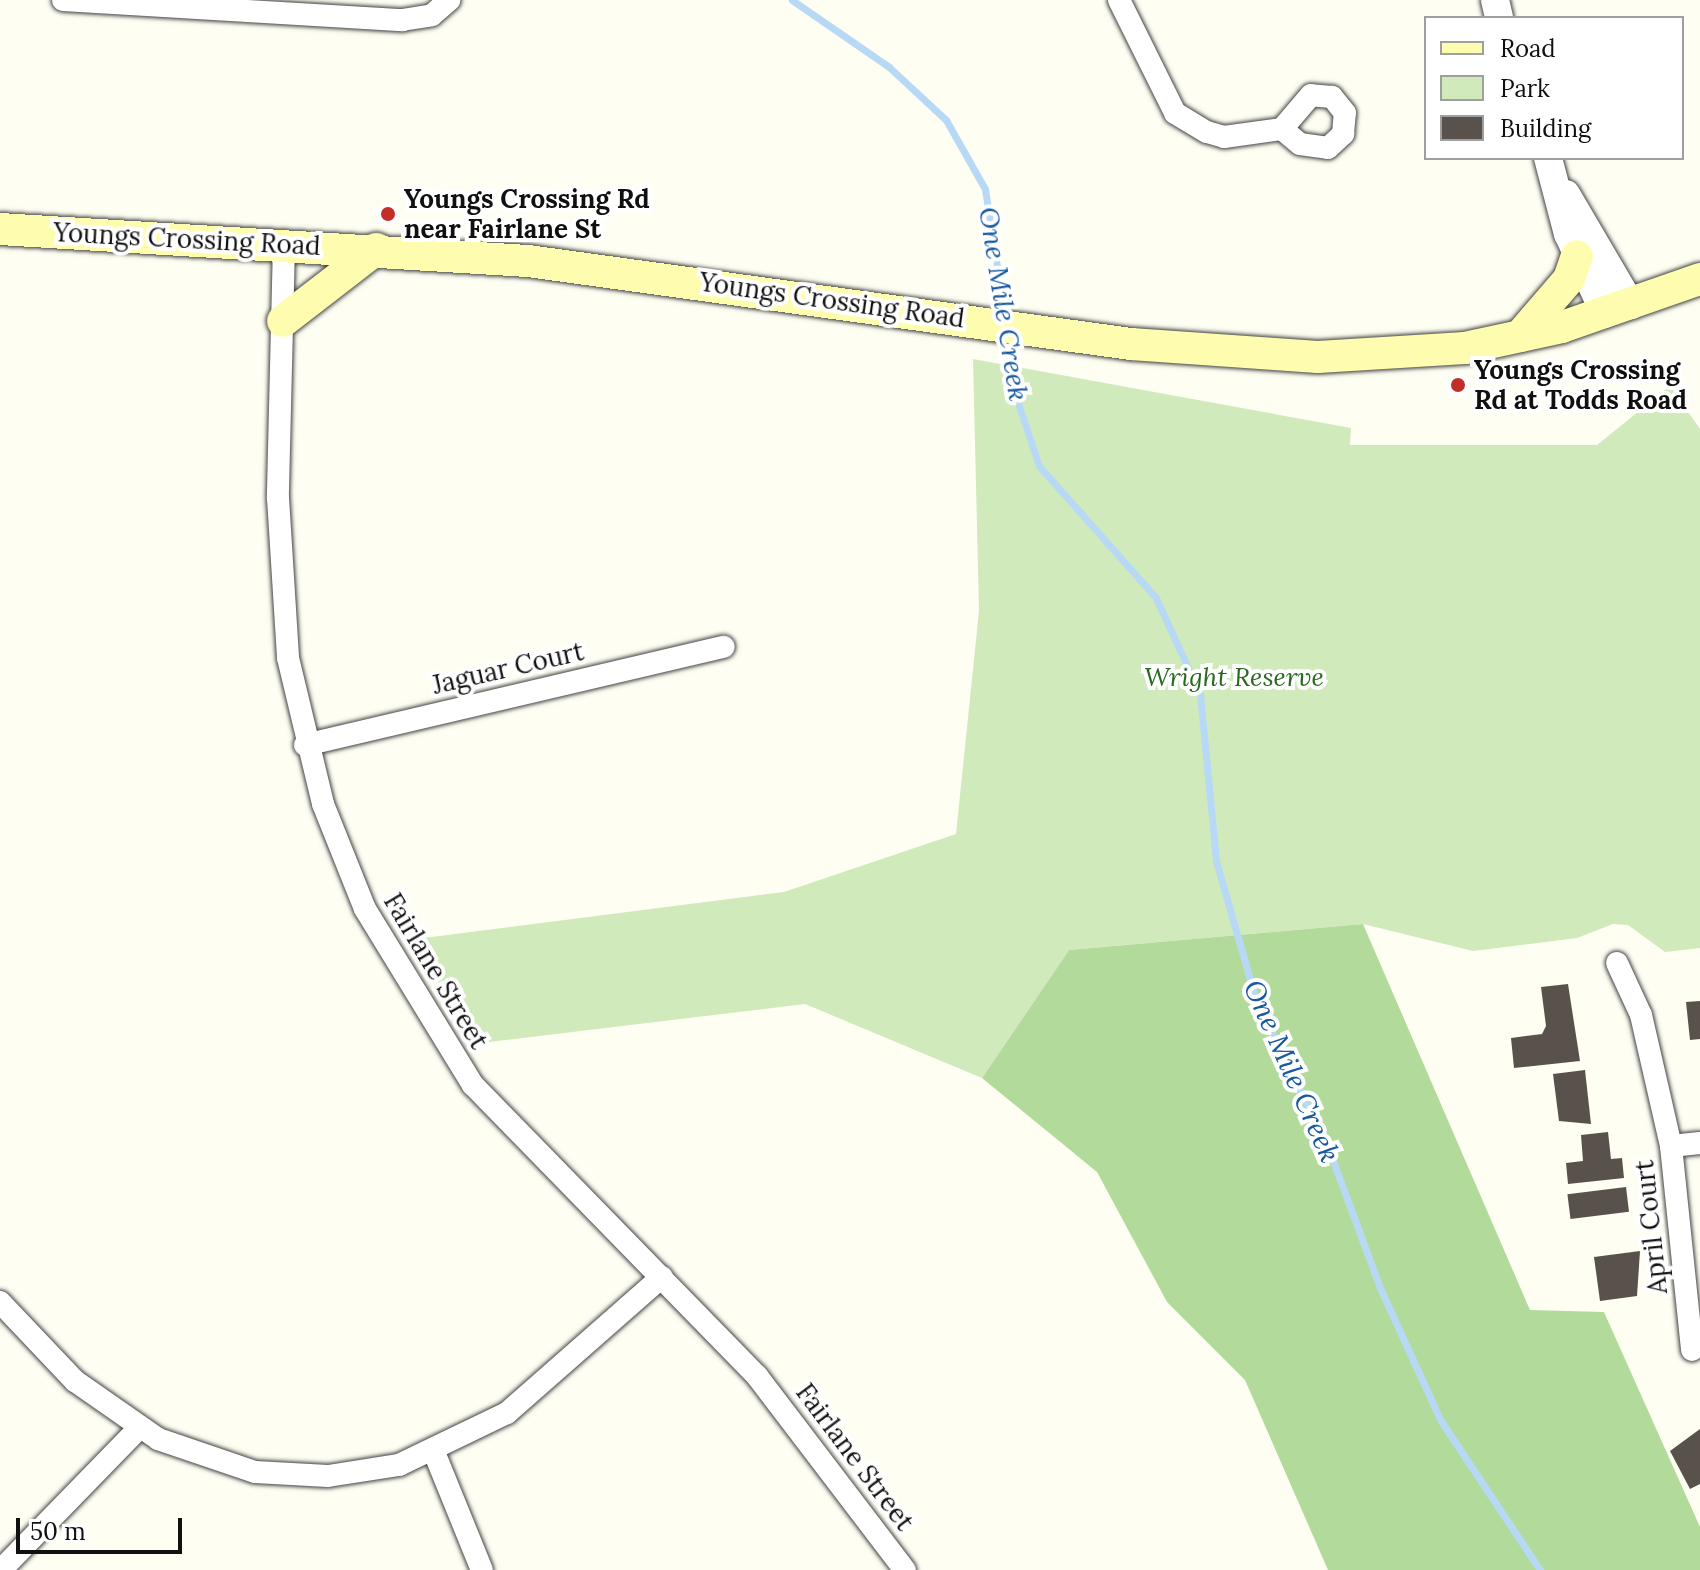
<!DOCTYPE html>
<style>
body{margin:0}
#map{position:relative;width:1700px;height:1570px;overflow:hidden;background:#fffef3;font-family:Lora,serif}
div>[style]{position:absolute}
.green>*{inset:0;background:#d0eabc}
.forest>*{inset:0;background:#b2db9b}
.stream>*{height:7px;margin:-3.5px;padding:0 3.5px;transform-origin:3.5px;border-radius:3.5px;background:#b8d9f6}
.building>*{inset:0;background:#59524c;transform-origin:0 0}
.roads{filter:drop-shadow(0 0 2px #434343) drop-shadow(0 0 2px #434343)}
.minor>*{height:22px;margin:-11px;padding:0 11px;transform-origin:11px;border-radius:11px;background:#fff}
.tertiary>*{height:28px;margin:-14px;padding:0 14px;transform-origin:14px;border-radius:14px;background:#fff}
.secondary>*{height:32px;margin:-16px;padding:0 16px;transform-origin:16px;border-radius:16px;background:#fefdaf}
.dots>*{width:22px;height:22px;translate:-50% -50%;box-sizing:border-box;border:4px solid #fff;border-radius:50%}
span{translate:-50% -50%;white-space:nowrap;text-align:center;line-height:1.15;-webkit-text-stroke:8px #fff;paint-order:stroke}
.poi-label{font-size:26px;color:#101010;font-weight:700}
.left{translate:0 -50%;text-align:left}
.street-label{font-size:26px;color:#101010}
.park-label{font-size:26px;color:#28691f;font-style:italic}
.water-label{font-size:28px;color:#1859a3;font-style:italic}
.legend{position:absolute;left:1424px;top:16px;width:260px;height:144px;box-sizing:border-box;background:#fff;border:2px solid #9f9f9f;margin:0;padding:10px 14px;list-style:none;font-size:24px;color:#101010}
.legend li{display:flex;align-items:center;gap:16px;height:40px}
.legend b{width:40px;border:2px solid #9f9f9f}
.scale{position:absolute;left:16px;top:1518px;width:166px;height:36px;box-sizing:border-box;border:4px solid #101010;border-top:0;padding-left:10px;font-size:24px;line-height:28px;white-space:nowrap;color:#101010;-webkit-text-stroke:6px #fff;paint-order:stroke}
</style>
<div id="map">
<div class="green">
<i style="clip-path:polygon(973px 359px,1351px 428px,1350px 445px,1597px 445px,1670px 386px,1700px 429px,1700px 948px,1665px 952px,1628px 925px,1613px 924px,1577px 938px,1473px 951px,1363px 924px,1069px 950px,982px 1078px,805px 1004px,481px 1043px,408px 940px,784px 892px,956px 834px,979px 611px)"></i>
</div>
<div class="forest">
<i style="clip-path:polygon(1363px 924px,1530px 1310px,1604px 1312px,1700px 1527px,1700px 1570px,1328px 1570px,1245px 1380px,1167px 1302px,1097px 1172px,982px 1078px,1069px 950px)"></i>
</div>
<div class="stream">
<i style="left:792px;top:0;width:118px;rotate:34.6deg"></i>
<i style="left:889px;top:67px;width:78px;rotate:42.9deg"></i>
<i style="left:946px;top:120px;width:79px;rotate:60.5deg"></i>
<i style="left:985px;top:189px;width:131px;rotate:81.2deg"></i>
<i style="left:1007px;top:335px;width:50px;rotate:84.3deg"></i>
<i style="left:1012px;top:385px;width:85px;rotate:71.6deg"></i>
<i style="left:1039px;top:466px;width:176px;rotate:48.4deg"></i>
<i style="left:1156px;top:598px;width:106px;rotate:65.4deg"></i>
<i style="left:1200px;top:694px;width:168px;rotate:84.5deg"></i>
<i style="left:1216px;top:861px;width:141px;rotate:74deg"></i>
<i style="left:1255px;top:997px;width:170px;rotate:64.2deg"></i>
<i style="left:1329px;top:1150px;width:147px;rotate:69.7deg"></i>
<i style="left:1380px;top:1288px;width:146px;rotate:65.4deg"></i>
<i style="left:1441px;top:1421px;width:179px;rotate:56.4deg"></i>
</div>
<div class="building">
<i style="clip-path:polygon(1568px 984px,1580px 1061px,1514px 1068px,1511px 1038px,1542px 1034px,1546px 1026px,1541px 987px)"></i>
<i style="clip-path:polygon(1700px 1001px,1700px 1039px,1690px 1040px,1686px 1002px)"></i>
<i style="clip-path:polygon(1585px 1070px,1591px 1124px,1559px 1121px,1553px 1074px)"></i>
<i style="clip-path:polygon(1608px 1132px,1611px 1159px,1622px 1158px,1624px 1178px,1568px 1184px,1566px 1163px,1583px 1161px,1581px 1135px)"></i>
<i style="left:1626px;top:1187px;width:25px;height:59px;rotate:83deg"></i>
<i style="clip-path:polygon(1640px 1251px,1637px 1296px,1600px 1301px,1594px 1257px)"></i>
<i style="clip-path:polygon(1700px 1429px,1700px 1484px,1690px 1489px,1670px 1451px)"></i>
</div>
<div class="roads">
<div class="minor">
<i style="left:63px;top:0;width:340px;rotate:3.4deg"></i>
<i style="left:402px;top:20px;width:30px;rotate:-9deg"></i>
<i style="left:432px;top:15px;width:23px;rotate:-41deg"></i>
<i style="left:1119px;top:0;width:126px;rotate:63.6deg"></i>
<i style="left:1175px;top:113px;width:37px;rotate:31deg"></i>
<i style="left:1207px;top:132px;width:18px;rotate:16deg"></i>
<i style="left:1224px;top:137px;width:59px;rotate:-7.9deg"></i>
<i style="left:1282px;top:129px;width:23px;rotate:40deg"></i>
<i style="left:1300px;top:144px;width:28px;rotate:8deg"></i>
<i style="left:1328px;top:148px;width:21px;rotate:-43deg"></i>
<i style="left:1343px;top:134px;width:21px;rotate:-85deg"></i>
<i style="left:1345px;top:113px;width:21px;rotate:-129deg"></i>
<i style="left:1332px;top:97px;width:21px;rotate:-175deg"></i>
<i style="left:1311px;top:95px;width:45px;rotate:130.5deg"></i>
<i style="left:284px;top:244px;width:254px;rotate:91.4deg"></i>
<i style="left:278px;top:498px;width:160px;rotate:86.4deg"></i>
<i style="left:288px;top:658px;width:150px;rotate:76.5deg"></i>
<i style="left:323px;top:804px;width:113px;rotate:68.2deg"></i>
<i style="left:365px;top:909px;width:206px;rotate:58.5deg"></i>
<i style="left:473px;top:1085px;width:407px;rotate:45.7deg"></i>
<i style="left:757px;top:1376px;width:244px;rotate:52.7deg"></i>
<i style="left:305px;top:745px;width:430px;rotate:-13.2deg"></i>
<i style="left:1617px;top:963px;width:57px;rotate:65.2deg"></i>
<i style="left:1641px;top:1015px;width:134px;rotate:77.1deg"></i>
<i style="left:1671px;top:1146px;width:205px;rotate:84.1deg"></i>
<i style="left:1671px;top:1146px;width:29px;rotate:-6deg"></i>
<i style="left:0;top:1302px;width:109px;rotate:46.5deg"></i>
<i style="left:75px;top:1381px;width:101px;rotate:34.9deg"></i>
<i style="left:158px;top:1439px;width:102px;rotate:18.8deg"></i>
<i style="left:255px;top:1472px;width:73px;rotate:3.1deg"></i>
<i style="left:328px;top:1476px;width:72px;rotate:-8.8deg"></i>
<i style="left:399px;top:1465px;width:120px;rotate:-25.7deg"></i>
<i style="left:507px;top:1413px;width:206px;rotate:-41.3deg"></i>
<i style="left:434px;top:1452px;width:127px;rotate:67.9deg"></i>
<i style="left:1px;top:1570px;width:198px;rotate:-45.8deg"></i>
</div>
<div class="tertiary">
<i style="left:1495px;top:0;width:18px;rotate:77deg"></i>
<i style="left:1548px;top:158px;width:79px;rotate:75.3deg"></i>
<i style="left:1568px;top:234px;width:88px;rotate:65.2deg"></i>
<i style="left:1566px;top:194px;width:129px;rotate:59.6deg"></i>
</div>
<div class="secondary">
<i style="left:0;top:229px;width:529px;rotate:3.47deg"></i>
<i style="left:528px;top:261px;width:609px;rotate:7.84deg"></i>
<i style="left:1131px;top:344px;width:187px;rotate:4deg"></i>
<i style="left:1318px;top:357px;width:147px;rotate:-3.5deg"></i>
<i style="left:1465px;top:348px;width:99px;rotate:-12.2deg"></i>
<i style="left:1562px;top:327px;width:146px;rotate:-19.2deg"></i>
<i style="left:283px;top:321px;width:118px;rotate:-37.7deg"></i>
<i style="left:1520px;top:336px;width:75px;rotate:-49.3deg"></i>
<i style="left:1569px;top:279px;width:24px;rotate:-71deg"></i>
</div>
</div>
<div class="dots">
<i style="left:388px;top:214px;background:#c12f27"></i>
<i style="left:1458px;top:385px;background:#c12f27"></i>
</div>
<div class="poi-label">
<span class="left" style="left:404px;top:214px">Youngs Crossing Rd<br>near Fairlane St</span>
<span class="left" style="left:1474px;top:385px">Youngs Crossing<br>Rd at Todds Road</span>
</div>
<div class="street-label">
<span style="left:187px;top:239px;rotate:3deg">Youngs Crossing Road</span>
<span style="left:832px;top:300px;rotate:8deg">Youngs Crossing Road</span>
<span style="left:508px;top:668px;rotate:-13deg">Jaguar Court</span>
<span style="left:436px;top:971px;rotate:59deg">Fairlane Street</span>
<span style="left:1651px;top:1227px;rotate:-96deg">April Court</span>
<span style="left:855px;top:1457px;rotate:53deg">Fairlane Street</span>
</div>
<div class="park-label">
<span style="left:1234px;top:677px">Wright Reserve</span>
</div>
<div class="water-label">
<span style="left:1004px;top:304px;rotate:81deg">One Mile Creek</span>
<span style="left:1292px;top:1071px;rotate:66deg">One Mile Creek</span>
</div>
<ul class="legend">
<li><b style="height:10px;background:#fefdaf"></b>Road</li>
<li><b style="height:22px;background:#d0eabc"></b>Park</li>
<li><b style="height:22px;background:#59524c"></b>Building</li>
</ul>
<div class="scale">50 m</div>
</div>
